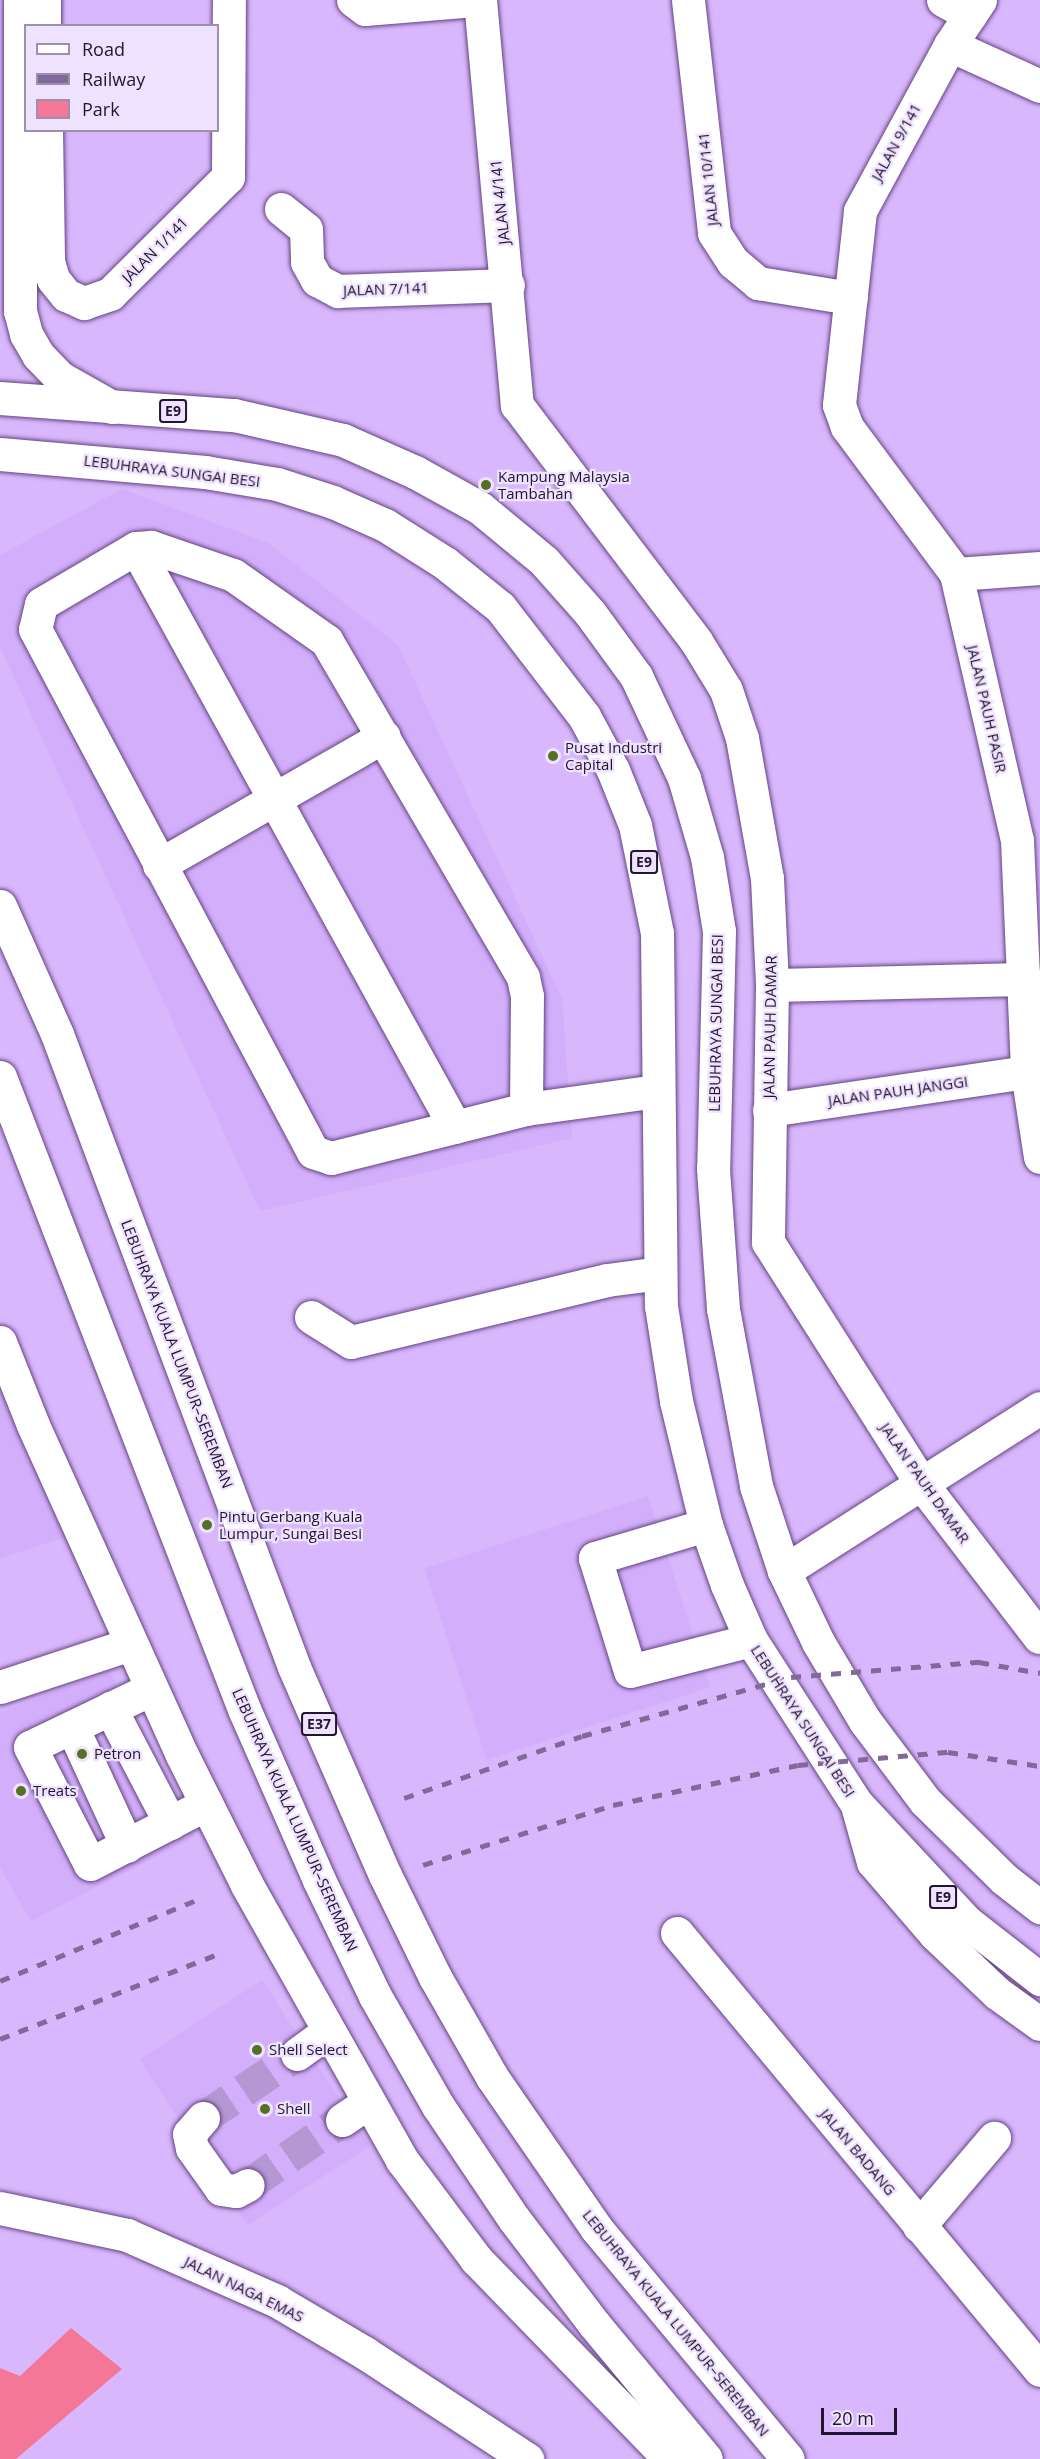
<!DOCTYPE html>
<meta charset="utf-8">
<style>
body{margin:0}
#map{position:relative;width:1040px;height:2459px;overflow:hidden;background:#d8b7fc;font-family:"Open Sans",sans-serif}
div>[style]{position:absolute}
.built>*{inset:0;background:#d3aefb;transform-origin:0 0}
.green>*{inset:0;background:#f57797}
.minor-tunnel>*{height:33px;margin-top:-16.5px;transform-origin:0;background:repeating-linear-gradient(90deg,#b497d3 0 33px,transparent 0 49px)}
.roads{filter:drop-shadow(0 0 2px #644582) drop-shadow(0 0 2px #644582)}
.minor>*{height:33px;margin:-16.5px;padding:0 16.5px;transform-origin:16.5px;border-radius:16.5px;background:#fff}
.highway>*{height:33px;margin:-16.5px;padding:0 16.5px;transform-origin:16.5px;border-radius:16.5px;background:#fff}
.rail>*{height:4.5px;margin-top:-2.25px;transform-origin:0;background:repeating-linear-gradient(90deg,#81699a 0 10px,transparent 0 20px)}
.dots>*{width:16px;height:16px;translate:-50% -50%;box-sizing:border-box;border:3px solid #efe2fe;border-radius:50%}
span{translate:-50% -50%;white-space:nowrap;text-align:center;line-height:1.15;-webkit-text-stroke:4.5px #efe2fe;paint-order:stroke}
.shield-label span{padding:2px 4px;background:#efe2fe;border:2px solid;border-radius:4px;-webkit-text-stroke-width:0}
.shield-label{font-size:14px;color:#22152f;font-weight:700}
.street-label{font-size:15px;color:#22152f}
.poi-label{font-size:15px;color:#22152f}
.left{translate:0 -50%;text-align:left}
.legend{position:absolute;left:24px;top:24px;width:195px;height:108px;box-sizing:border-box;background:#efe2fe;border:2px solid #9d90ab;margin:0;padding:8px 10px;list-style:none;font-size:18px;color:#22152f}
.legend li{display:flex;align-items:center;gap:12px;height:30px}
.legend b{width:30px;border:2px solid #9d90ab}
.scale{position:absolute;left:821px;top:2408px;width:76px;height:27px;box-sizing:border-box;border:3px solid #22152f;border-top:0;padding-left:8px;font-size:18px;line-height:21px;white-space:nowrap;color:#22152f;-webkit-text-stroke:4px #efe2fe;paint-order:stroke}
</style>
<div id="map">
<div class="built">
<i style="clip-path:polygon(122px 489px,268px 543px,398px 645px,562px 999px,572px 1138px,260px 1211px,0 647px,0 555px)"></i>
<i style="clip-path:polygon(0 1383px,66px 1537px,0 1558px)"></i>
<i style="left:648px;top:1496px;width:201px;height:235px;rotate:72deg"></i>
<i style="clip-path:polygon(109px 1670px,195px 1836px,31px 1921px,0 1867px,0 1713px)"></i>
<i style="left:262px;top:1980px;width:198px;height:146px;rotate:57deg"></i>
</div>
<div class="green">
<i style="clip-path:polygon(71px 2328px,122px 2369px,16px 2459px,0 2459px,0 2368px,20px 2376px)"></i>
</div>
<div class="minor-tunnel">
<i style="left:203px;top:2118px;width:114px;rotate:-34.2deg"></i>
<i style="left:248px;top:2185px;width:114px;rotate:-34.7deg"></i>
</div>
<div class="roads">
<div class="minor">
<i style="left:20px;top:0;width:311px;rotate:90deg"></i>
<i style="left:20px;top:311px;width:24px;rotate:75deg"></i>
<i style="left:26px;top:334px;width:24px;rotate:60deg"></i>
<i style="left:38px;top:355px;width:30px;rotate:46deg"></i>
<i style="left:59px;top:377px;width:61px;rotate:29.5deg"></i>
<i style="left:44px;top:0;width:26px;rotate:90deg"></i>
<i style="left:353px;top:0;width:15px;rotate:37deg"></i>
<i style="left:365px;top:9px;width:110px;rotate:-4.7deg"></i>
<i style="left:480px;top:0;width:407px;rotate:84.8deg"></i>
<i style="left:517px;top:405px;width:296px;rotate:52.8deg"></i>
<i style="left:696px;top:641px;width:57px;rotate:58.5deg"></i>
<i style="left:726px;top:690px;width:51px;rotate:71.6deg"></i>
<i style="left:742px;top:738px;width:142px;rotate:79.9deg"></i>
<i style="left:767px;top:878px;width:107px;rotate:87.3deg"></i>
<i style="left:772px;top:985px;width:257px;rotate:90.9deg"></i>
<i style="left:768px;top:1242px;width:285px;rotate:57.6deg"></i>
<i style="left:921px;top:1483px;width:194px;rotate:52.5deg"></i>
<i style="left:688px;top:0;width:234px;rotate:83.6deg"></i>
<i style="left:714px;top:233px;width:35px;rotate:57deg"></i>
<i style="left:733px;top:262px;width:33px;rotate:40deg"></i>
<i style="left:758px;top:283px;width:94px;rotate:9.2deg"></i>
<i style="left:943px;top:0;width:31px;rotate:29deg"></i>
<i style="left:980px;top:0;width:54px;rotate:123.7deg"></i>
<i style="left:950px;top:45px;width:189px;rotate:118.5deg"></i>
<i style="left:860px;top:211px;width:195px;rotate:96.2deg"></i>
<i style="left:839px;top:405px;width:23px;rotate:70deg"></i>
<i style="left:847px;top:427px;width:183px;rotate:53.4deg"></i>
<i style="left:956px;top:574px;width:273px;rotate:77.1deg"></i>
<i style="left:1017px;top:840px;width:232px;rotate:87.5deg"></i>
<i style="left:1027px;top:1072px;width:86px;rotate:81.3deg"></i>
<i style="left:950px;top:45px;width:99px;rotate:24.5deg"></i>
<i style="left:46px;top:130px;width:131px;rotate:89.1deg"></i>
<i style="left:48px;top:261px;width:19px;rotate:74deg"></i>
<i style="left:53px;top:279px;width:21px;rotate:51deg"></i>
<i style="left:66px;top:295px;width:20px;rotate:24deg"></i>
<i style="left:84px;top:303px;width:28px;rotate:-19deg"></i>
<i style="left:110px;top:294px;width:166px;rotate:-44.8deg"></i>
<i style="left:228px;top:177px;width:177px;rotate:-89.7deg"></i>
<i style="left:281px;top:209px;width:32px;rotate:39deg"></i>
<i style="left:306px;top:229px;width:33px;rotate:88deg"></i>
<i style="left:307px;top:262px;width:21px;rotate:61deg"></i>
<i style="left:317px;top:280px;width:24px;rotate:28deg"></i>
<i style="left:338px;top:291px;width:170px;rotate:-2deg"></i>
<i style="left:136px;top:548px;width:661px;rotate:61.15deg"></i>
<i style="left:956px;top:574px;width:84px;rotate:-4.1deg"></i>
<i style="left:159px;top:865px;width:259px;rotate:-29.8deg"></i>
<i style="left:772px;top:985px;width:254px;rotate:-1.4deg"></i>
<i style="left:526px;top:1109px;width:113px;rotate:-89.5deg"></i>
<i style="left:527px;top:996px;width:19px;rotate:-102deg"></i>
<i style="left:523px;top:977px;width:389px;rotate:-120.3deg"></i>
<i style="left:327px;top:641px;width:115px;rotate:-144.9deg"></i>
<i style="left:233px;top:575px;width:87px;rotate:-161.1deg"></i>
<i style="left:151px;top:547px;width:15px;rotate:176deg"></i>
<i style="left:136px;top:548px;width:110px;rotate:149.5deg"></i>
<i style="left:41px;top:604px;width:26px;rotate:103deg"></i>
<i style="left:35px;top:629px;width:592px;rotate:62.01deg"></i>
<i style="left:313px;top:1152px;width:19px;rotate:18deg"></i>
<i style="left:331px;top:1158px;width:201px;rotate:-14.1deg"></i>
<i style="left:526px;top:1109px;width:133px;rotate:-7.8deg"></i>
<i style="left:769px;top:1110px;width:261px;rotate:-8.4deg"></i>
<i style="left:311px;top:1317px;width:47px;rotate:32deg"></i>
<i style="left:351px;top:1342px;width:263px;rotate:-13.6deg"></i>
<i style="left:607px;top:1280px;width:53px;rotate:-7.5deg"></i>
<i style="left:706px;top:1525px;width:116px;rotate:163.4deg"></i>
<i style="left:595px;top:1558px;width:118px;rotate:72.8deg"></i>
<i style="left:630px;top:1671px;width:125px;rotate:-14.4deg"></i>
<i style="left:784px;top:1571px;width:303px;rotate:-32.5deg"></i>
<i style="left:0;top:1687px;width:138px;rotate:-18.2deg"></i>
<i style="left:151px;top:1689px;width:134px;rotate:154.4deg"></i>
<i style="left:30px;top:1747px;width:131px;rotate:62.9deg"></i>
<i style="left:90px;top:1864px;width:131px;rotate:-27.3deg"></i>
<i style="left:110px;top:1708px;width:130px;rotate:62.4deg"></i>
<i style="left:72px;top:1727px;width:131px;rotate:65.2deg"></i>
<i style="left:677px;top:1933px;width:568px;rotate:50.28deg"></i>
<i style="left:297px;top:2054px;width:39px;rotate:-36deg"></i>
<i style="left:203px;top:2118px;width:21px;rotate:131deg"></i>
<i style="left:189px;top:2134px;width:14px;rotate:78deg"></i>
<i style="left:192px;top:2148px;width:50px;rotate:54.7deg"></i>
<i style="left:221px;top:2189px;width:15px;rotate:8deg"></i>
<i style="left:236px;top:2191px;width:13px;rotate:-27deg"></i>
<i style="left:342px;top:2120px;width:32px;rotate:-34deg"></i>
<i style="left:0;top:2208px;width:130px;rotate:12deg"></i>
<i style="left:127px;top:2235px;width:164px;rotate:23.7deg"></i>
<i style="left:277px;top:2301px;width:102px;rotate:30.6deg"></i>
<i style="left:365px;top:2353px;width:194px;rotate:33.2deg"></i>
<i style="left:919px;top:2226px;width:116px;rotate:-49.6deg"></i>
</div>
<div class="highway">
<i style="left:0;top:398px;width:235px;rotate:4.2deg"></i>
<i style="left:234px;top:415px;width:112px;rotate:12.9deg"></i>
<i style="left:343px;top:440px;width:79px;rotate:24deg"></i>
<i style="left:415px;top:472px;width:74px;rotate:29deg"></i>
<i style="left:480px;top:508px;width:83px;rotate:39.6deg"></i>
<i style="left:544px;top:561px;width:69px;rotate:48.5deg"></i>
<i style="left:590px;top:613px;width:78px;rotate:53.9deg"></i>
<i style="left:636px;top:676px;width:113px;rotate:64.8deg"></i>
<i style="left:684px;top:778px;width:82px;rotate:73.8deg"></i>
<i style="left:707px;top:857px;width:75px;rotate:80.8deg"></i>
<i style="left:719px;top:931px;width:238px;rotate:91.4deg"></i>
<i style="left:713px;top:1169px;width:140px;rotate:85.9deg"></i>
<i style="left:723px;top:1309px;width:180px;rotate:79.4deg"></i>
<i style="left:756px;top:1486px;width:89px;rotate:71.8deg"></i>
<i style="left:784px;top:1571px;width:79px;rotate:64.4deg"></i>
<i style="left:818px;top:1642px;width:92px;rotate:59.3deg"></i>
<i style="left:865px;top:1721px;width:100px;rotate:53.1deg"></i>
<i style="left:925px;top:1801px;width:111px;rotate:44.6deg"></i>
<i style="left:1004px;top:1879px;width:46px;rotate:37.9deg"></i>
<i style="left:0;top:454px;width:206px;rotate:5deg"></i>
<i style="left:205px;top:472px;width:73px;rotate:9.5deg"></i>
<i style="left:277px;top:484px;width:59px;rotate:17.8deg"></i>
<i style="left:333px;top:502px;width:57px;rotate:23.9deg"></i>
<i style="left:385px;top:525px;width:71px;rotate:32.3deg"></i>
<i style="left:445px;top:563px;width:70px;rotate:38.7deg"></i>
<i style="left:500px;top:607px;width:138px;rotate:52.4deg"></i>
<i style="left:584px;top:716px;width:61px;rotate:61.8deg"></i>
<i style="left:613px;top:770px;width:59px;rotate:68.2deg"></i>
<i style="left:635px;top:825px;width:110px;rotate:78.5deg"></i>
<i style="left:657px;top:933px;width:373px;rotate:89.4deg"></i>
<i style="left:661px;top:1306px;width:96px;rotate:81deg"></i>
<i style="left:676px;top:1401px;width:128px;rotate:76.4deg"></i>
<i style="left:706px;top:1525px;width:64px;rotate:70.7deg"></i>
<i style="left:727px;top:1585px;width:60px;rotate:66.4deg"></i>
<i style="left:751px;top:1640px;width:194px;rotate:57.2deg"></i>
<i style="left:856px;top:1803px;width:163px;rotate:47deg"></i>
<i style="left:967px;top:1922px;width:93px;rotate:38deg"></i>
<i style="left:0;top:906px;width:140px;rotate:66deg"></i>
<i style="left:57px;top:1034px;width:676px;rotate:69.47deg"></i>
<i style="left:294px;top:1667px;width:227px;rotate:66.4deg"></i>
<i style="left:385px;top:1875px;width:114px;rotate:63.9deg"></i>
<i style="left:435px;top:1977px;width:115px;rotate:60.3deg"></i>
<i style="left:492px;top:2077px;width:183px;rotate:55.4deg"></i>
<i style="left:596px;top:2228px;width:300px;rotate:50.3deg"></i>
<i style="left:0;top:1077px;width:677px;rotate:68.89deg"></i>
<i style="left:244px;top:1709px;width:187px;rotate:66.3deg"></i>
<i style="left:319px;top:1880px;width:129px;rotate:64.2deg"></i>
<i style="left:375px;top:1996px;width:127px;rotate:60.2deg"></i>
<i style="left:438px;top:2106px;width:136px;rotate:56.1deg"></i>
<i style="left:514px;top:2219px;width:132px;rotate:52.7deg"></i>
<i style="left:594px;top:2324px;width:175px;rotate:50.3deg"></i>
<i style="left:0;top:1342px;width:89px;rotate:68.3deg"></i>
<i style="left:33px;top:1425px;width:362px;rotate:65.7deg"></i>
<i style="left:182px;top:1755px;width:145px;rotate:63.4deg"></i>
<i style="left:247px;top:1885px;width:316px;rotate:60.6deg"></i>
<i style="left:402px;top:2160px;width:124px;rotate:53.2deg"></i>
<i style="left:476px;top:2259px;width:279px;rotate:45.9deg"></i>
<i style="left:858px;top:1809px;width:55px;rotate:74.2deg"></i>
<i style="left:873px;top:1862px;width:95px;rotate:49.3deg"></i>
<i style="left:935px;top:1934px;width:86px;rotate:43.6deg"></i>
<i style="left:997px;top:1993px;width:53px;rotate:35.8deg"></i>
</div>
</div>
<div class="rail">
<i style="left:404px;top:1798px;width:188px;rotate:-19.2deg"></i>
<i style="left:582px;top:1736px;width:217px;rotate:-15.8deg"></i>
<i style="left:791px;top:1677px;width:189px;rotate:-4.6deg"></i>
<i style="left:979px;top:1662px;width:62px;rotate:10.2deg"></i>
<i style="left:423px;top:1865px;width:199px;rotate:-17.5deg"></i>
<i style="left:613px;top:1805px;width:189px;rotate:-12.2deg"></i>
<i style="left:798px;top:1765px;width:151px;rotate:-5deg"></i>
<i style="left:948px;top:1752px;width:93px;rotate:8.7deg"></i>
<i style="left:0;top:1981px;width:213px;rotate:-22.4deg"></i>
<i style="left:0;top:2039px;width:237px;rotate:-21.3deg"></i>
</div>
<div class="dots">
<i style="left:486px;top:485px;background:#567023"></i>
<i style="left:553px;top:756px;background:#567023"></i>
<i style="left:207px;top:1525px;background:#567023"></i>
<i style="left:82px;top:1754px;background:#567023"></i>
<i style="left:21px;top:1791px;background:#567023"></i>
<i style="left:257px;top:2050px;background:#567023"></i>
<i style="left:265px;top:2109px;background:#567023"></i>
</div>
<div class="shield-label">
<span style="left:173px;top:411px">E9</span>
<span style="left:644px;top:862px">E9</span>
<span style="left:319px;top:1724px">E37</span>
<span style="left:943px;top:1897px">E9</span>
</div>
<div class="street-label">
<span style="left:896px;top:142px;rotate:-61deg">JALAN 9/141</span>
<span style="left:708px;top:179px;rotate:-96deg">JALAN 10/141</span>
<span style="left:500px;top:202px;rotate:-96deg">JALAN 4/141</span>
<span style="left:155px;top:250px;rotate:-45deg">JALAN 1/141</span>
<span style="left:386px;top:289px;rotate:-2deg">JALAN 7/141</span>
<span style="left:172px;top:471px;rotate:7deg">LEBUHRAYA SUNGAI BESI</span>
<span style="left:987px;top:709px;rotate:77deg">JALAN PAUH PASIR</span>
<span style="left:716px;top:1023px;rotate:-89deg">LEBUHRAYA SUNGAI BESI</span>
<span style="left:770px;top:1027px;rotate:-89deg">JALAN PAUH DAMAR</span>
<span style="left:898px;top:1091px;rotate:-8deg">JALAN PAUH JANGGI</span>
<span style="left:177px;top:1354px;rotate:69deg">LEBUHRAYA KUALA LUMPUR–SEREMBAN</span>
<span style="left:925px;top:1483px;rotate:55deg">JALAN PAUH DAMAR</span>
<span style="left:803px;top:1721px;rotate:57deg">LEBUHRAYA SUNGAI BESI</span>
<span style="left:295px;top:1820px;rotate:66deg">LEBUHRAYA KUALA LUMPUR–SEREMBAN</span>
<span style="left:858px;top:2152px;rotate:50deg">JALAN BADANG</span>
<span style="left:244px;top:2289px;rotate:26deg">JALAN NAGA EMAS</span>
<span style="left:676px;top:2323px;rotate:51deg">LEBUHRAYA KUALA LUMPUR–SEREMBAN</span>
</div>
<div class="poi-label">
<span class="left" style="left:498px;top:485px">Kampung Malaysia<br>Tambahan</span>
<span class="left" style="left:565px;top:756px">Pusat Industri<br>Capital</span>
<span class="left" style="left:219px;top:1525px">Pintu Gerbang Kuala<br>Lumpur, Sungai Besi</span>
<span class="left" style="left:94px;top:1754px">Petron</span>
<span class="left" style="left:33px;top:1791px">Treats</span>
<span class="left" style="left:269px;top:2050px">Shell Select</span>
<span class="left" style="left:277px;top:2109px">Shell</span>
</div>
<ul class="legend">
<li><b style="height:8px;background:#fff"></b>Road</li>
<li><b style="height:8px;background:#81699a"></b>Railway</li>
<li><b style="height:16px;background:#f57797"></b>Park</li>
</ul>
<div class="scale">20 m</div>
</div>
